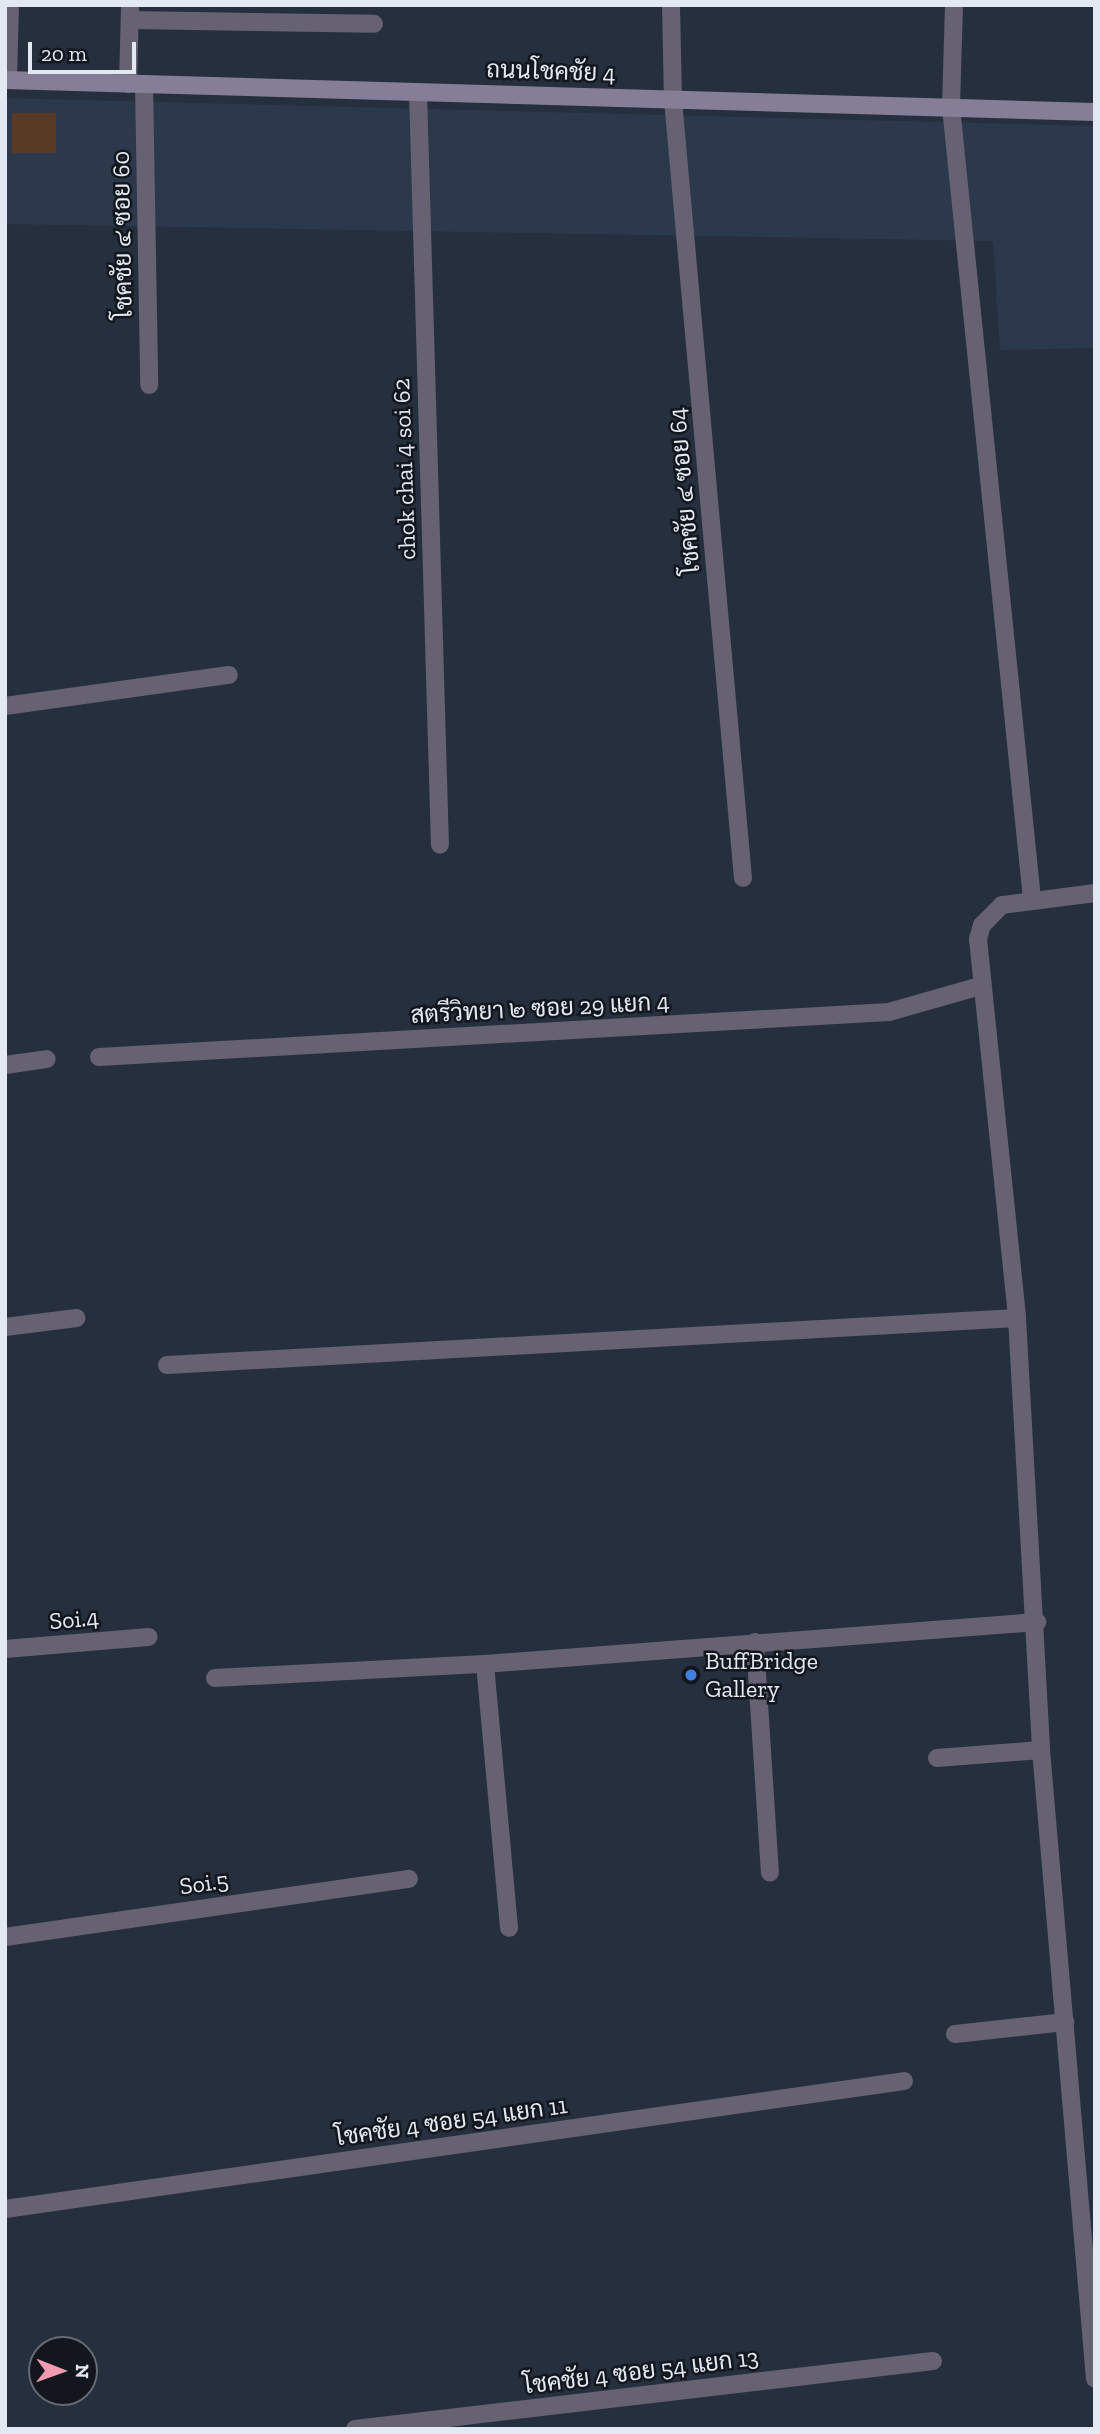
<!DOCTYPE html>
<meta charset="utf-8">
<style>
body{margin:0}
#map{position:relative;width:1100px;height:2434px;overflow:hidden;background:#262f3d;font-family:"Zilla Slab",Sarabun,serif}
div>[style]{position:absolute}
.built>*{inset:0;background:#2c384c}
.building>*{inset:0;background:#593b25;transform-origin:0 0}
.lane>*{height:18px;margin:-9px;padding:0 9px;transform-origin:9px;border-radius:9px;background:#666271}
.street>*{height:18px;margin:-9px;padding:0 9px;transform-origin:9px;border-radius:9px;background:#666271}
.secondary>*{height:18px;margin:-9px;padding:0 9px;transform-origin:9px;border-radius:9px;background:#867e96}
.dots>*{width:19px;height:19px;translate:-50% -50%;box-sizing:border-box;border:4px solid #13171d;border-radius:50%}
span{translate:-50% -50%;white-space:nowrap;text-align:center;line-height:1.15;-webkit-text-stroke:5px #13171d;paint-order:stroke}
.street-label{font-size:24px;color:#e3e9f3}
.poi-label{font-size:24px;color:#e3e9f3}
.left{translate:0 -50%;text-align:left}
.frame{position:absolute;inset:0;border:7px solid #e3e9f3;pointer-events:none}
.north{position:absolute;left:28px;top:2336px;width:70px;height:70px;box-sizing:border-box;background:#13171d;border:2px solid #666b73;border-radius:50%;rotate:91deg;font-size:19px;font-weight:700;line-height:28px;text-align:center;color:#e3e9f3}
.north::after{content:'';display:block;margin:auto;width:24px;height:32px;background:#f19ab0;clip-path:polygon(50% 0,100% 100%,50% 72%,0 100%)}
.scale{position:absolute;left:28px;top:42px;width:108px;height:32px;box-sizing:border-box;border:4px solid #e3e9f3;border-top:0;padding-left:9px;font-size:21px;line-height:24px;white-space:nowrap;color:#e3e9f3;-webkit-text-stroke:5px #13171d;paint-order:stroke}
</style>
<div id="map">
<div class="built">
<i style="clip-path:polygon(5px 98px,1095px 126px,1095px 348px,1000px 350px,993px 241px,5px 224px)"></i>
</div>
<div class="building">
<i style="left:12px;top:113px;width:44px;height:40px"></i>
</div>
<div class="lane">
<i style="left:130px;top:20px;width:244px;rotate:0.9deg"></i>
<i style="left:8px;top:80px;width:75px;rotate:-88.5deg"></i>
<i style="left:128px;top:84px;width:79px;rotate:-88.5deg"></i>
<i style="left:144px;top:84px;width:301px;rotate:89deg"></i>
<i style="left:418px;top:92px;width:753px;rotate:88.33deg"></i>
<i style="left:955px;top:2034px;width:111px;rotate:-6.2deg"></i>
</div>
<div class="street">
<i style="left:671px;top:5px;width:95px;rotate:88.8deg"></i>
<i style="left:673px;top:100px;width:781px;rotate:84.86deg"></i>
<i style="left:954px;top:5px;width:102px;rotate:91.7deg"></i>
<i style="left:951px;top:107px;width:796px;rotate:84.16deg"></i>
<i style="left:5px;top:706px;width:226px;rotate:-7.9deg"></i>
<i style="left:1095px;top:893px;width:94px;rotate:172.6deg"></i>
<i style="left:1002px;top:905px;width:28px;rotate:135deg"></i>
<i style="left:982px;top:925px;width:15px;rotate:106deg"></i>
<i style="left:978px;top:939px;width:381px;rotate:84.1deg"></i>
<i style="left:1017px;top:1318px;width:433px;rotate:86.8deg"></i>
<i style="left:1041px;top:1750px;width:631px;rotate:85.09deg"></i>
<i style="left:99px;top:1057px;width:791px;rotate:-3.26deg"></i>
<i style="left:889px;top:1012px;width:95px;rotate:-15.9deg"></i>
<i style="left:5px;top:1065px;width:42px;rotate:-8.1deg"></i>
<i style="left:5px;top:1327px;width:72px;rotate:-7.2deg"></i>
<i style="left:167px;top:1365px;width:851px;rotate:-3.16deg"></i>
<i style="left:755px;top:1642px;width:231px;rotate:86.3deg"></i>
<i style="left:5px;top:1649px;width:144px;rotate:-4.8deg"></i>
<i style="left:485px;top:1664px;width:265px;rotate:84.8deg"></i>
<i style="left:215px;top:1678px;width:270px;rotate:-3deg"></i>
<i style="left:485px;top:1664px;width:554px;rotate:-4.35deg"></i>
<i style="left:937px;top:1758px;width:104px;rotate:-4.4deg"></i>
<i style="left:5px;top:1937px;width:408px;rotate:-8.2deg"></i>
<i style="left:5px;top:2209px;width:908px;rotate:-8.1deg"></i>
<i style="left:355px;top:2429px;width:582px;rotate:-6.71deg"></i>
</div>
<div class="secondary">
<i style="left:5px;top:80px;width:1090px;rotate:1.68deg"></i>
</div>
<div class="dots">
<i style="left:691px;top:1675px;background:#3f7fe0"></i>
</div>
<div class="street-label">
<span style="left:551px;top:71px;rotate:2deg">ถนนโชคชัย 4</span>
<span style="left:122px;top:235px;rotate:-91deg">โชคชัย ๔ ซอย 60</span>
<span style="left:404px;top:469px;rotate:-92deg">chok chai 4 soi 62</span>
<span style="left:684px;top:491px;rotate:-95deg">โชคชัย ๔ ซอย 64</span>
<span style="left:540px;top:1008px;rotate:-3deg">สตรีวิทยา ๒ ซอย 29 แยก 4</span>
<span style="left:74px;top:1619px;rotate:-5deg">Soi.4</span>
<span style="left:204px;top:1883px;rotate:-8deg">Soi.5</span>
<span style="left:451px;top:2121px;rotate:-8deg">โชคชัย 4 ซอย 54 แยก 11</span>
<span style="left:641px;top:2371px;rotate:-7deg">โชคชัย 4 ซอย 54 แยก 13</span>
</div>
<div class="poi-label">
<span class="left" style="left:705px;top:1675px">BuffBridge<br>Gallery</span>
</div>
<div class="frame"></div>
<div class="north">N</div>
<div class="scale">20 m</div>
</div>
